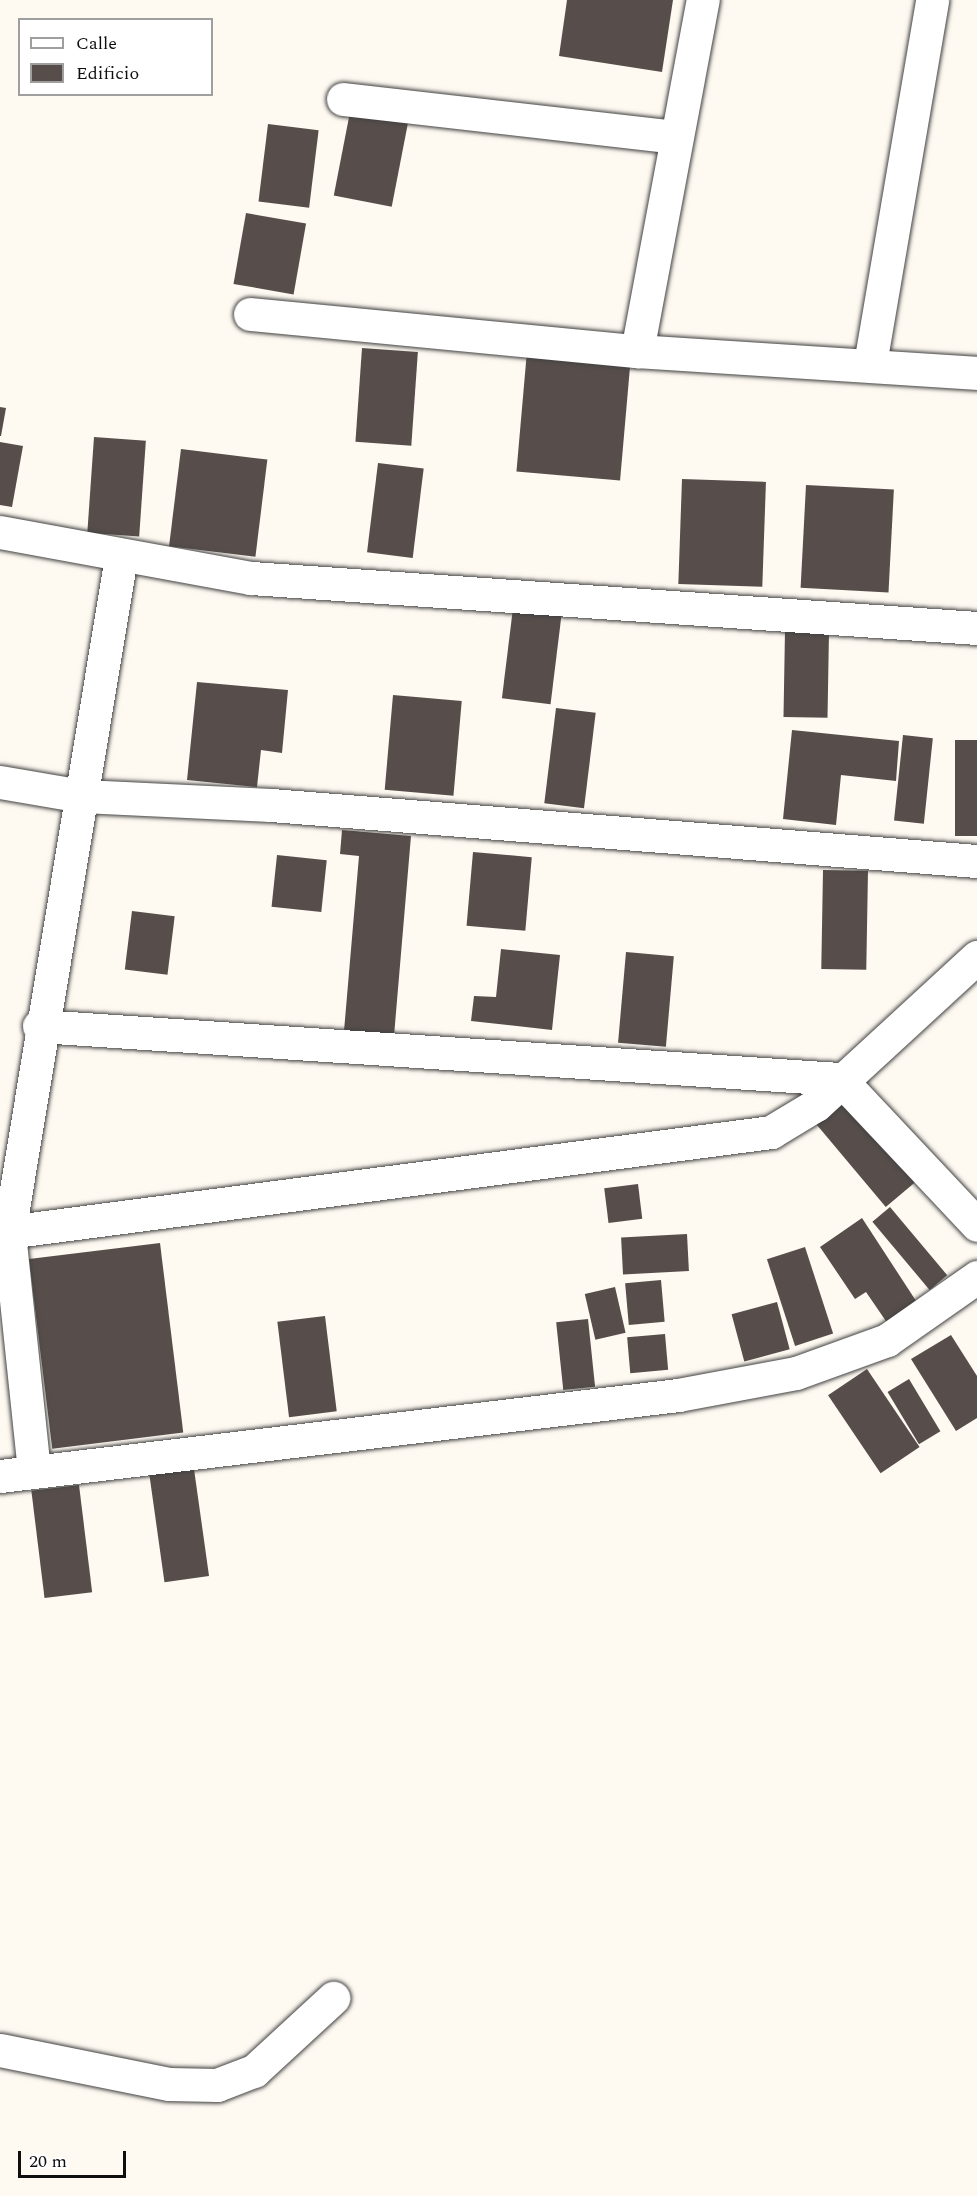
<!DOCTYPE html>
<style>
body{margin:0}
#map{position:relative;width:977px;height:2196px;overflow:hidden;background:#fef9f1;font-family:Spectral,serif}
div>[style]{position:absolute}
.building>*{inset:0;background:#574e4b;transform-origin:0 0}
.roads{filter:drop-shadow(0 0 2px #424242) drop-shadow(0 0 2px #424242)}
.street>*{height:33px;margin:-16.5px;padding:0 16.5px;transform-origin:16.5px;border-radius:16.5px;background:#fff}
span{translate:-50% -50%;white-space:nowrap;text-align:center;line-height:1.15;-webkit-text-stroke:6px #fff;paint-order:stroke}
.legend{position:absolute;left:18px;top:18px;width:195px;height:78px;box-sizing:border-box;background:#fff;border:2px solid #9f9f9f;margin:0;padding:8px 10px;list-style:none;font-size:18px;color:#0f0f0f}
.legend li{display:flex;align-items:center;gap:12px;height:30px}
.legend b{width:30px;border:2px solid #9f9f9f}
.scale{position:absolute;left:18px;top:2151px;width:108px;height:27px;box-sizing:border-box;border:3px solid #0f0f0f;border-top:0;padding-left:8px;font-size:18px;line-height:21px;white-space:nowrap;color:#0f0f0f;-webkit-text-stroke:4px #fff;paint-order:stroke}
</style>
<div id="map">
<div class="building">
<i style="clip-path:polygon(567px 0,673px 0,662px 72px,559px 56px)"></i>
<i style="left:350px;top:112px;width:59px;height:85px;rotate:11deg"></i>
<i style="left:268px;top:124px;width:51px;height:78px;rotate:7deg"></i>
<i style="left:246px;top:213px;width:61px;height:72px;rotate:10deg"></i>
<i style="left:362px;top:348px;width:56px;height:94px;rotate:4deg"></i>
<i style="left:527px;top:351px;width:104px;height:121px;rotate:5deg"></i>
<i style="clip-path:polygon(0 407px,6px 408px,1px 436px,0 436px)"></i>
<i style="left:94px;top:437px;width:52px;height:96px;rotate:4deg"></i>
<i style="clip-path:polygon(0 442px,23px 446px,12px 507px,0 505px)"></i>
<i style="left:181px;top:449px;width:87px;height:98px;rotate:7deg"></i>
<i style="left:378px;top:463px;width:46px;height:90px;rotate:7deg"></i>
<i style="left:682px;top:479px;width:84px;height:105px;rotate:2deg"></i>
<i style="left:806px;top:485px;width:88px;height:103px;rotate:3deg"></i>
<i style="left:513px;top:608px;width:49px;height:91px;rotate:7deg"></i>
<i style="left:785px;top:631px;width:44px;height:86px;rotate:1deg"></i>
<i style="clip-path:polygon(197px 682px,288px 690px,282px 753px,261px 750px,257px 787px,187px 780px)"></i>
<i style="left:393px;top:695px;width:69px;height:95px;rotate:5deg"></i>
<i style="left:556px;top:708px;width:40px;height:96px;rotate:7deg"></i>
<i style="clip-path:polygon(792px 730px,899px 741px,896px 781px,841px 775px,836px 825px,783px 819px)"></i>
<i style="left:903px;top:735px;width:30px;height:86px;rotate:6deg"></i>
<i style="left:955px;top:740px;width:22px;height:96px"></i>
<i style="clip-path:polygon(342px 830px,411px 836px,394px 1036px,344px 1031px,359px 856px,340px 854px)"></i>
<i style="left:473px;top:852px;width:59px;height:74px;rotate:5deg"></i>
<i style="left:277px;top:855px;width:50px;height:52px;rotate:6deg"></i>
<i style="left:823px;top:870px;width:45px;height:99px;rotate:1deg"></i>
<i style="left:132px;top:911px;width:43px;height:59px;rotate:7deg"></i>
<i style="clip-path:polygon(501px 949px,560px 955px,552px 1030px,471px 1021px,474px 996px,496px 997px)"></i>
<i style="left:626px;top:952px;width:48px;height:91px;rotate:5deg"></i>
<i style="left:848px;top:1095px;width:110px;height:43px;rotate:50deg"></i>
<i style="left:638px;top:1184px;width:35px;height:34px;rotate:83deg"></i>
<i style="left:890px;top:1207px;width:89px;height:23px;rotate:50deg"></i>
<i style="clip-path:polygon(862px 1218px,920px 1307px,890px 1327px,866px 1292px,855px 1299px,820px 1247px)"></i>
<i style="left:687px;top:1234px;width:37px;height:66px;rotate:87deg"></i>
<i style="left:160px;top:1243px;width:191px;height:132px;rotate:83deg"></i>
<i style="left:805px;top:1247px;width:91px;height:40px;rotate:72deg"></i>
<i style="left:661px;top:1280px;width:42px;height:36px;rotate:85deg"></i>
<i style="left:615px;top:1287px;width:47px;height:31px;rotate:77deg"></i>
<i style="left:777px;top:1302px;width:49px;height:47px;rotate:75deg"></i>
<i style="left:325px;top:1316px;width:96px;height:48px;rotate:83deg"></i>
<i style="left:588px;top:1319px;width:68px;height:32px;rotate:84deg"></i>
<i style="left:665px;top:1334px;width:36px;height:38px;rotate:85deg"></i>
<i style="clip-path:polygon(951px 1335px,977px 1376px,977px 1418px,956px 1431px,911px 1359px)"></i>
<i style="left:867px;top:1369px;width:94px;height:47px;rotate:56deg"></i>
<i style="left:909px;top:1379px;width:61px;height:25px;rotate:59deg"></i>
<i style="left:194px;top:1469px;width:108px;height:45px;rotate:82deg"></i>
<i style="left:79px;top:1485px;width:108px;height:48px;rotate:83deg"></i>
</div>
<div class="roads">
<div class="street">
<i style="left:343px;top:99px;width:333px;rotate:6.5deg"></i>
<i style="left:250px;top:314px;width:389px;rotate:5.5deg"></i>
<i style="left:637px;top:351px;width:341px;rotate:3.7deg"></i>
<i style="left:637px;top:351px;width:357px;rotate:-79.4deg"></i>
<i style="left:870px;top:364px;width:369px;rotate:-80.3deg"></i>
<i style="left:0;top:532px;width:255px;rotate:10.4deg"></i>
<i style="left:251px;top:578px;width:728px;rotate:3.94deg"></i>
<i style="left:0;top:782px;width:83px;rotate:9.7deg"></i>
<i style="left:82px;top:796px;width:189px;rotate:2.7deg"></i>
<i style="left:271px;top:805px;width:708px;rotate:4.54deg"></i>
<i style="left:39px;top:1026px;width:803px;rotate:3.79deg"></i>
<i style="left:840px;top:1079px;width:200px;rotate:46.8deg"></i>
<i style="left:0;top:1233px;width:778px;rotate:-7.46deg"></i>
<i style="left:771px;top:1132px;width:52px;rotate:-31deg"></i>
<i style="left:816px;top:1105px;width:219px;rotate:-42.6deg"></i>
<i style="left:34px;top:1471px;width:240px;rotate:-96deg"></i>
<i style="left:9px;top:1232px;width:684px;rotate:-80.58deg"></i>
<i style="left:0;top:1476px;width:683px;rotate:-6.81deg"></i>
<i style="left:678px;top:1395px;width:120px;rotate:-10.6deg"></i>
<i style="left:796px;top:1373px;width:97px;rotate:-19.9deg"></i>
<i style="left:887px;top:1340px;width:110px;rotate:-35deg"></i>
<i style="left:0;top:2050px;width:172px;rotate:11.4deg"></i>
<i style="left:169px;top:2084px;width:48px;rotate:1.2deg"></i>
<i style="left:217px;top:2085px;width:40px;rotate:-21deg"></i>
<i style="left:254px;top:2071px;width:108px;rotate:-42.7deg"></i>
</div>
</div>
<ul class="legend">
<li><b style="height:8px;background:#fff"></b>Calle</li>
<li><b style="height:16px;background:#574e4b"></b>Edificio</li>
</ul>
<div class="scale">20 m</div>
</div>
